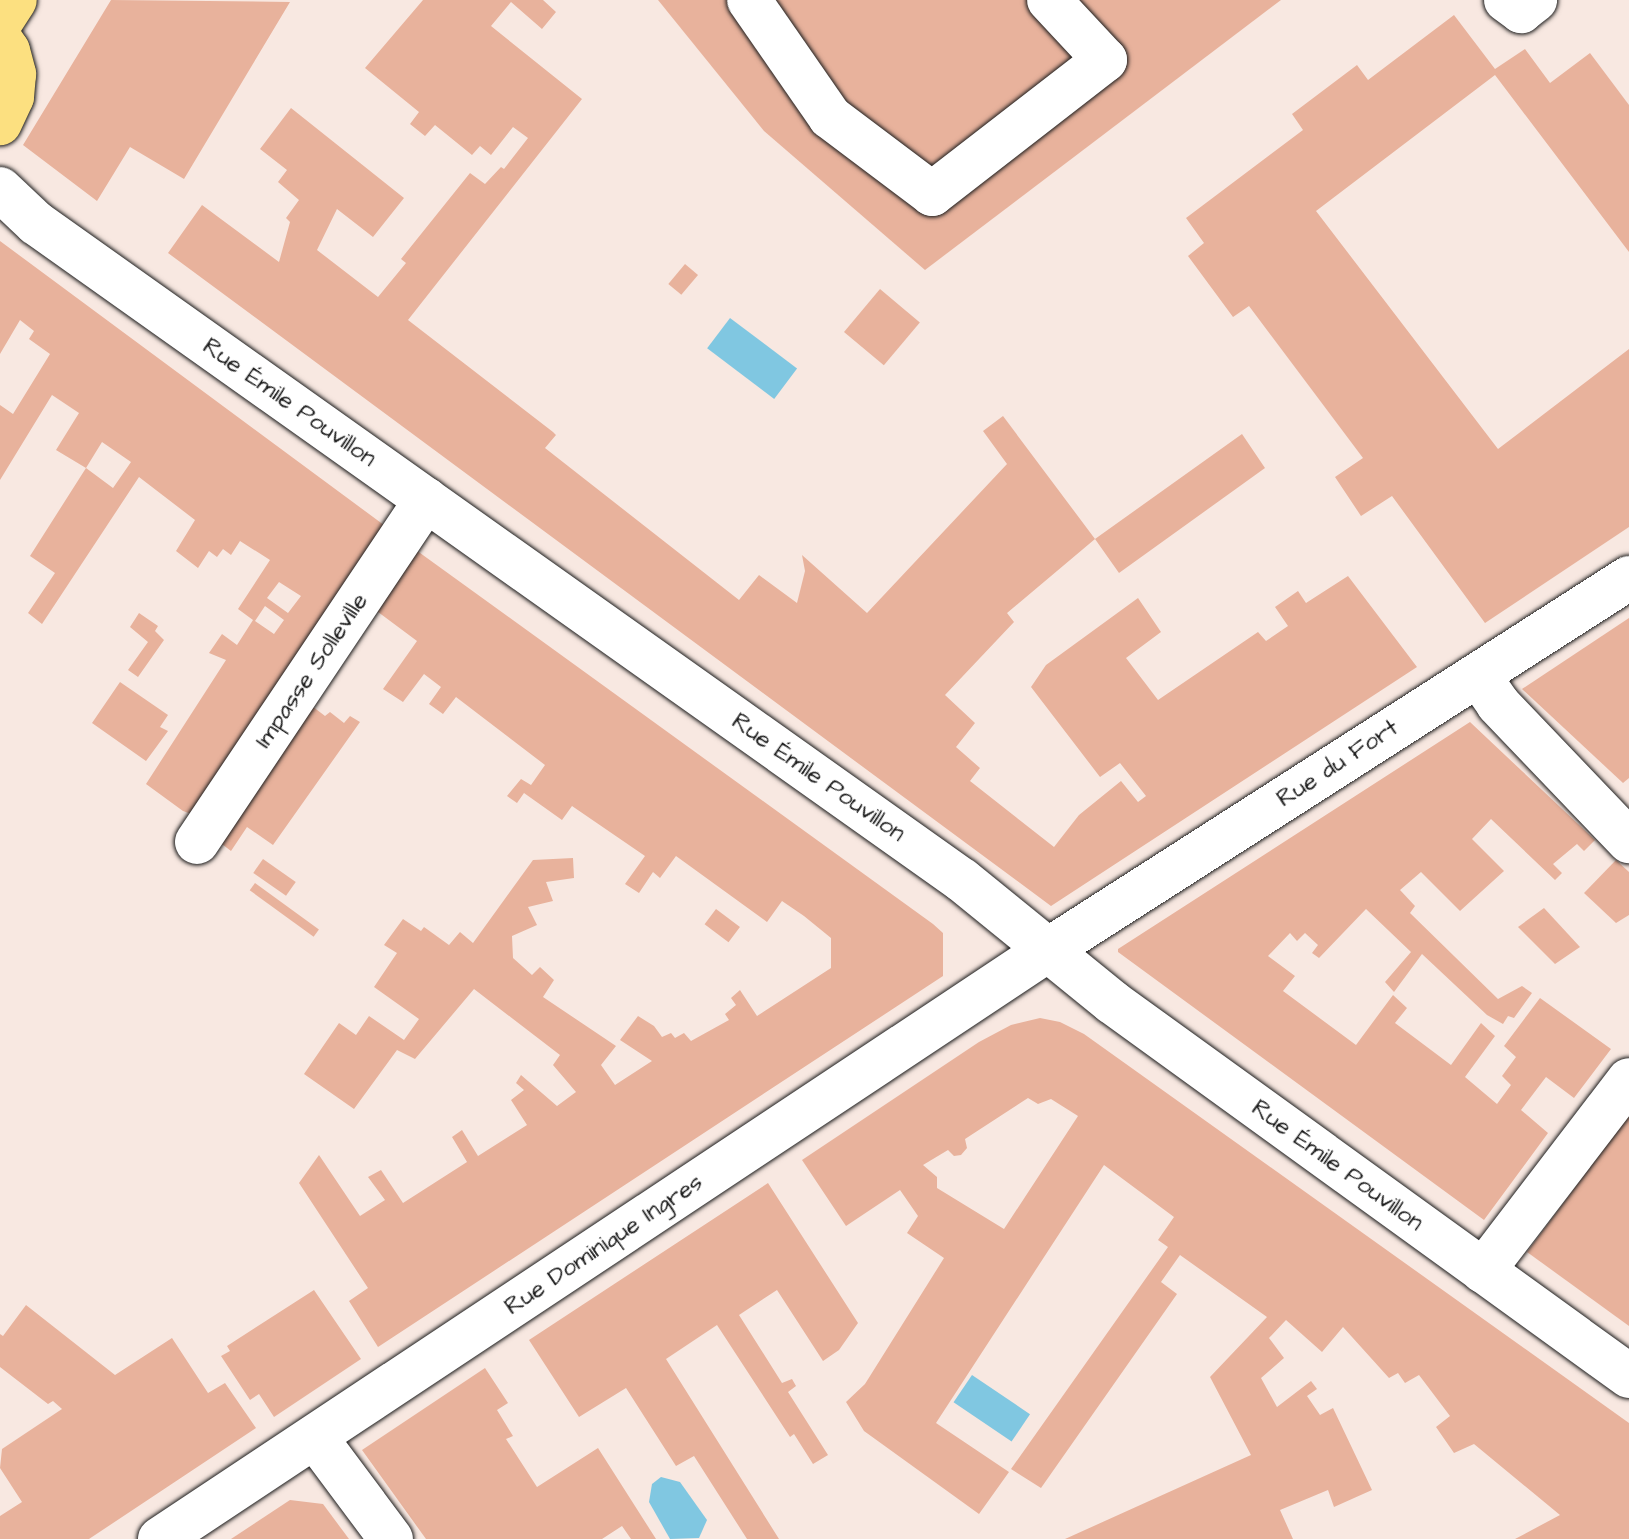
<!DOCTYPE html>
<meta charset="utf-8">
<style>
body{margin:0}
#map{position:relative;width:1629px;height:1539px;overflow:hidden;background:#f8e8e1;font-family:"Architects Daughter",sans-serif}
div>[style]{position:absolute}
.water>*{inset:0;background:#80c7e1;transform-origin:0 0}
.building>*{inset:0;background:#e8b29c;transform-origin:0 0}
.roads{filter:drop-shadow(0 0 2px #1c1c1c) drop-shadow(0 0 2px #1c1c1c)}
.minor>*{height:44px;margin:-22px;padding:0 22px;transform-origin:22px;border-radius:22px;background:#fff}
.major>*{height:44px;margin:-22px;padding:0 22px;transform-origin:22px;border-radius:22px;background:#fce080}
span{translate:-50% -50%;white-space:nowrap;text-align:center;line-height:1.15;-webkit-text-stroke:6px #fff;paint-order:stroke}
.street-label{font-size:24px;color:#1c1c1c}
</style>
<div id="map">
<div class="water">
<i style="left:730px;top:318px;width:84px;height:38px;rotate:37deg"></i>
<i style="left:972px;top:1375px;width:70px;height:33px;rotate:34deg"></i>
<i style="clip-path:polygon(661px 1477px,680px 1482px,707px 1520px,699px 1538px,670px 1539px,649px 1502px,652px 1484px)"></i>
</div>
<div class="building">
<i style="clip-path:polygon(111px 0,290px 2px,184px 179px,130px 147px,97px 201px,23px 145px)"></i>
<i style="clip-path:polygon(423px 0,543px 0,556px 12px,542px 29px,511px 2px,491px 26px,582px 99px,408px 320px,553px 432px,556px 435px,545px 448px,739px 600px,759px 575px,797px 603px,805px 571px,802px 555px,867px 613px,1007px 464px,983px 431px,1003px 416px,1095px 539px,1242px 434px,1265px 468px,1119px 573px,1095px 539px,1007px 613px,1014px 622px,945px 695px,975px 723px,956px 747px,980px 768px,970px 781px,1054px 847px,1079px 815px,1121px 781px,1138px 802px,1146px 796px,1120px 763px,1100px 777px,1031px 687px,1046px 665px,1138px 598px,1161px 632px,1126px 658px,1158px 700px,1258px 632px,1266px 641px,1288px 626px,1275px 607px,1298px 591px,1306px 603px,1348px 576px,1417px 667px,1051px 906px,168px 253px,202px 205px,279px 262px,290px 222px,286px 218px,299px 200px,278px 182px,287px 170px,260px 149px,291px 108px,404px 198px,373px 237px,337px 209px,317px 250px,378px 297px,406px 263px,401px 259px,470px 173px,485px 184px,501px 167px,504px 169px,528px 138px,513px 127px,491px 155px,480px 146px,472px 155px,435px 125px,425px 136px,410px 124px,419px 112px,365px 68px)"></i>
<i style="clip-path:polygon(658px 0,1281px 0,925px 270px,764px 131px)"></i>
<i style="clip-path:polygon(1454px 15px,1495px 69px,1525px 49px,1550px 83px,1590px 53px,1629px 105px,1629px 252px,1495px 75px,1316px 211px,1498px 449px,1629px 349px,1629px 527px,1485px 623px,1392px 496px,1361px 516px,1335px 477px,1363px 458px,1249px 306px,1233px 317px,1188px 256px,1204px 243px,1186px 218px,1303px 130px,1292px 114px,1357px 65px,1368px 80px)"></i>
<i style="clip-path:polygon(evenodd,0 241px,392px 531px,194px 815px,183px 811px,146px 784px,226px 660px,209px 653px,222px 634px,237px 645px,253px 620px,238px 609px,270px 560px,240px 541px,231px 555px,223px 549px,217px 557px,209px 551px,198px 568px,176px 551px,195px 520px,139px 477px,42px 624px,28px 613px,55px 573px,30px 556px,86px 468px,56px 450px,79px 413px,52px 395px,0 480px,0 405px,13px 414px,50px 354px,29px 339px,34px 331px,20px 320px,0 354px,0 241px,102px 442px,131px 462px,113px 488px,86px 468px,102px 442px,0 241px,279px 582px,301px 596px,288px 613px,267px 598px,279px 582px,0 241px,265px 606px,284px 620px,274px 634px,255px 621px,265px 606px)"></i>
<i style="left:685px;top:264px;width:17px;height:26px;rotate:40deg"></i>
<i style="left:880px;top:289px;width:52px;height:56px;rotate:40deg"></i>
<i style="clip-path:polygon(409px 545px,933px 924px,943px 933px,943px 976px,378px 1347px,349px 1301px,368px 1288px,299px 1183px,319px 1155px,360px 1216px,385px 1200px,368px 1177px,381px 1170px,403px 1203px,467px 1162px,452px 1137px,462px 1130px,478px 1156px,527px 1125px,511px 1100px,524px 1090px,516px 1083px,521px 1075px,557px 1106px,576px 1092px,553px 1065px,560px 1055px,474px 989px,415px 1059px,397px 1050px,354px 1109px,304px 1074px,339px 1023px,356px 1035px,369px 1016px,404px 1040px,419px 1019px,374px 987px,397px 953px,384px 945px,403px 919px,421px 931px,424px 927px,449px 945px,460px 932px,473px 943px,533px 860px,573px 858px,574px 878px,546px 882px,553px 901px,528px 907px,537px 925px,512px 936px,513px 958px,532px 975px,540px 967px,554px 980px,543px 997px,616px 1046px,601px 1065px,615px 1085px,652px 1061px,620px 1040px,638px 1016px,654px 1026px,662px 1037px,671px 1033px,675px 1038px,684px 1033px,691px 1041px,729px 1020px,725px 1014px,736px 1005px,731px 998px,740px 990px,757px 1016px,831px 968px,831px 938px,804px 916px,782px 901px,767px 922px,676px 856px,660px 878px,653px 872px,639px 893px,625px 884px,645px 856px,572px 806px,562px 820px,524px 793px,517px 803px,507px 796px,521px 779px,531px 785px,545px 765px,456px 697px,443px 714px,429px 704px,441px 687px,424px 674px,403px 702px,383px 689px,417px 641px,370px 606px)"></i>
<i style="clip-path:polygon(139px 613px,158px 626px,155px 631px,164px 640px,138px 677px,128px 670px,148px 642px,130px 627px)"></i>
<i style="clip-path:polygon(1629px 618px,1629px 778px,1623px 783px,1522px 689px)"></i>
<i style="clip-path:polygon(120px 682px,168px 715px,160px 727px,168px 731px,146px 761px,92px 723px)"></i>
<i style="clip-path:polygon(308px 703px,325px 716px,330px 712px,344px 723px,350px 716px,360px 722px,273px 845px,247px 827px,231px 851px,214px 838px)"></i>
<i style="clip-path:polygon(1470px 722px,1595px 840px,1584px 851px,1577px 844px,1553px 864px,1562px 873px,1555px 880px,1491px 819px,1472px 839px,1504px 871px,1460px 911px,1421px 872px,1400px 890px,1415px 906px,1410px 913px,1498px 999px,1522px 986px,1532px 993px,1514px 1018px,1508px 1016px,1503px 1024px,1487px 1015px,1422px 954px,1394px 992px,1385px 982px,1411px 952px,1366px 909px,1319px 958px,1312px 953px,1318px 945px,1305px 933px,1297px 941px,1290px 933px,1268px 956px,1295px 976px,1283px 991px,1356px 1045px,1393px 995px,1407px 1008px,1395px 1023px,1451px 1065px,1481px 1023px,1495px 1036px,1465px 1077px,1497px 1104px,1511px 1085px,1502px 1076px,1516px 1057px,1504px 1046px,1540px 998px,1611px 1049px,1574px 1098px,1546px 1077px,1521px 1110px,1548px 1133px,1484px 1220px,1118px 952px,1118px 949px)"></i>
<i style="left:263px;top:859px;width:40px;height:17px;rotate:35deg"></i>
<i style="clip-path:polygon(1616px 860px,1629px 872px,1629px 915px,1616px 923px,1584px 893px)"></i>
<i style="left:255px;top:883px;width:79px;height:9px;rotate:36deg"></i>
<i style="clip-path:polygon(1544px 908px,1580px 947px,1555px 964px,1518px 927px)"></i>
<i style="left:716px;top:909px;width:30px;height:19px;rotate:37deg"></i>
<i style="clip-path:polygon(evenodd,1040px 1018px,1060px 1022px,1084px 1034px,1629px 1423px,1629px 1539px,1515px 1539px,1560px 1515px,1474px 1444px,1454px 1453px,1436px 1427px,1450px 1416px,1419px 1375px,1405px 1383px,1398px 1373px,1389px 1378px,1343px 1327px,1322px 1352px,1286px 1320px,1269px 1338px,1284px 1358px,1261px 1378px,1277px 1407px,1311px 1381px,1317px 1389px,1307px 1396px,1320px 1415px,1333px 1408px,1372px 1490px,1334px 1507px,1328px 1490px,1280px 1510px,1293px 1539px,1065px 1539px,1251px 1455px,1210px 1377px,1267px 1317px,1180px 1255px,1161px 1282px,1177px 1294px,1041px 1488px,1011px 1469px,1168px 1247px,1158px 1240px,1174px 1217px,1104px 1165px,936px 1423px,1009px 1472px,979px 1514px,864px 1431px,846px 1402px,865px 1384px,944px 1258px,907px 1233px,918px 1216px,900px 1190px,846px 1226px,802px 1160px,979px 1042px,1011px 1025px,1040px 1018px,1028px 1098px,1038px 1104px,1051px 1099px,1078px 1116px,1004px 1229px,937px 1188px,937px 1177px,923px 1165px,948px 1150px,954px 1156px,961px 1155px,967px 1148px,965px 1139px,1028px 1098px)"></i>
<i style="clip-path:polygon(1629px 1115px,1629px 1326px,1527px 1252px)"></i>
<i style="clip-path:polygon(768px 1183px,858px 1323px,839px 1350px,823px 1361px,777px 1290px,739px 1315px,782px 1383px,792px 1379px,796px 1386px,788px 1392px,828px 1455px,813px 1464px,794px 1434px,790px 1437px,717px 1325px,666px 1359px,779px 1539px,747px 1539px,694px 1456px,676px 1466px,626px 1388px,579px 1417px,529px 1340px)"></i>
<i style="clip-path:polygon(314px 1290px,361px 1359px,274px 1417px,259px 1394px,250px 1400px,221px 1356px,230px 1351px,227px 1346px)"></i>
<i style="clip-path:polygon(26px 1305px,115px 1375px,172px 1338px,208px 1393px,225px 1383px,256px 1428px,89px 1539px,0 1539px,0 1516px,22px 1502px,0 1468px,2px 1449px,62px 1409px,53px 1401px,48px 1404px,0 1367px,0 1334px,3px 1336px)"></i>
<i style="clip-path:polygon(485px 1368px,508px 1403px,497px 1410px,513px 1436px,506px 1439px,537px 1487px,598px 1448px,656px 1539px,631px 1539px,622px 1526px,602px 1539px,426px 1539px,362px 1450px)"></i>
<i style="clip-path:polygon(290px 1500px,323px 1504px,349px 1539px,231px 1539px)"></i>
</div>
<div class="roads">
<div class="minor">
<i style="left:749px;top:0;width:142px;rotate:55.3deg"></i>
<i style="left:830px;top:117px;width:128px;rotate:37deg"></i>
<i style="left:932px;top:194px;width:219px;rotate:-37.8deg"></i>
<i style="left:1105px;top:60px;width:82px;rotate:-133deg"></i>
<i style="left:1506px;top:0;width:19px;rotate:36deg"></i>
<i style="left:1521px;top:11px;width:18px;rotate:-38deg"></i>
<i style="left:0;top:189px;width:50px;rotate:43.4deg"></i>
<i style="left:36px;top:223px;width:1135px;rotate:35.36deg"></i>
<i style="left:962px;top:880px;width:193px;rotate:39.1deg"></i>
<i style="left:1112px;top:1002px;width:638px;rotate:35.88deg"></i>
<i style="left:1478px;top:675px;width:35px;rotate:55deg"></i>
<i style="left:1498px;top:704px;width:190px;rotate:46.3deg"></i>
<i style="left:197px;top:842px;width:412px;rotate:-56.2deg"></i>
<i style="left:1483px;top:1271px;width:240px;rotate:-52.6deg"></i>
<i style="left:315px;top:1437px;width:127px;rotate:53.3deg"></i>
<i style="left:160px;top:1539px;width:1066px;rotate:-33.56deg"></i>
<i style="left:1048px;top:950px;width:690px;rotate:-32.63deg"></i>
</div>
<div class="major">
<i style="left:0;top:23px;width:27px;rotate:-57deg"></i>
<i style="left:0;top:39px;width:14px;rotate:56deg"></i>
<i style="left:8px;top:51px;width:24px;rotate:75deg"></i>
<i style="left:14px;top:74px;width:23px;rotate:95deg"></i>
<i style="left:12px;top:97px;width:29px;rotate:115deg"></i>
</div>
</div>
<div class="street-label">
<span style="left:289px;top:403px;rotate:35deg">Rue Émile Pouvillon</span>
<span style="left:312px;top:671px;rotate:-56deg">Impasse Solleville</span>
<span style="left:1338px;top:764px;rotate:-33deg">Rue du Fort</span>
<span style="left:818px;top:778px;rotate:35deg">Rue Émile Pouvillon</span>
<span style="left:1337px;top:1166px;rotate:36deg">Rue Émile Pouvillon</span>
<span style="left:604px;top:1245px;rotate:-34deg">Rue Dominique Ingres</span>
</div>
</div>
